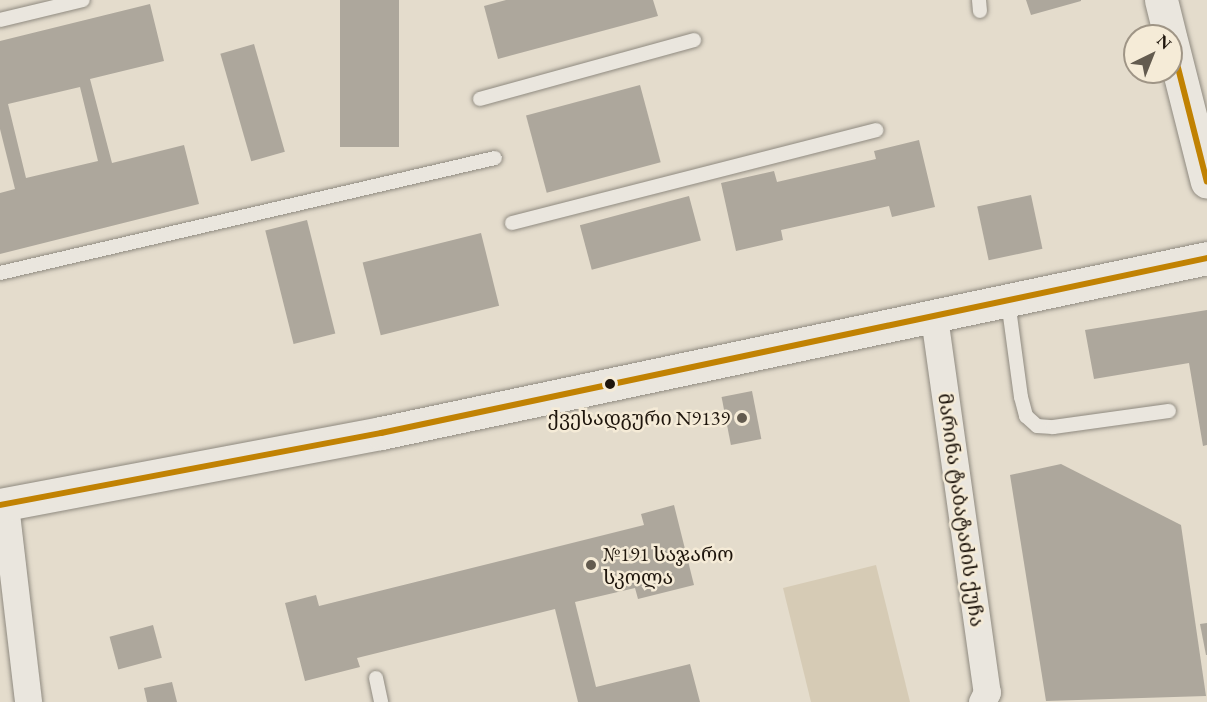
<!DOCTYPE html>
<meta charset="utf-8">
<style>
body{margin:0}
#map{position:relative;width:1207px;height:702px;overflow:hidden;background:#e4dccc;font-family:"EB Garamond","Noto Serif Georgian",serif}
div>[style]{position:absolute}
.green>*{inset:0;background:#d6cbb5}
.building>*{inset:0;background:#ada79c;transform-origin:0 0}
.roads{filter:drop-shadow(0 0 2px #8f8a80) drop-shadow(0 0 2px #8f8a80)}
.lane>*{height:14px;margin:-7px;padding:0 7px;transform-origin:7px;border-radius:7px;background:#eae6de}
.street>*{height:27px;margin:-13.5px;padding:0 13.5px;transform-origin:13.5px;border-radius:13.5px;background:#eae6de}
.secondary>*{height:33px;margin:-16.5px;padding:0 16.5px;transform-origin:16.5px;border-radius:16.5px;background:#eae6de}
.bus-1>*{height:6px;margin:-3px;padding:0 3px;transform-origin:3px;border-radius:3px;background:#c18203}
.dots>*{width:16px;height:16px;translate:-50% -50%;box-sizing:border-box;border:3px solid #f5ebd7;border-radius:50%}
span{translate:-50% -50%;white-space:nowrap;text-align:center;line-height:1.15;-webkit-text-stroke:5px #f5ebd7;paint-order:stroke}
.poi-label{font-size:20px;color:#1e150c}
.right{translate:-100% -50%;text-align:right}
.left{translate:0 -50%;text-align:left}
.street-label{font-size:20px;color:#1e150c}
.north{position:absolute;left:1123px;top:24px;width:60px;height:60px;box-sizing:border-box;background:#f5ebd7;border:2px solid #9f9586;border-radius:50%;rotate:43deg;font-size:16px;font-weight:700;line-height:24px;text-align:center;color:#1e150c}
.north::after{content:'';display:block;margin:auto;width:21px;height:27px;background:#635b4f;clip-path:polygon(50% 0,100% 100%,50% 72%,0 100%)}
</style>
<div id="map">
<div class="green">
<i style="clip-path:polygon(876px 565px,910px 702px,811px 702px,783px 588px)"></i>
</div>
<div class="building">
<i style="left:340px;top:0;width:59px;height:147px"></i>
<i style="clip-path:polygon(506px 0,653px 0,658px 16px,498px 59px,484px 6px)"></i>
<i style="clip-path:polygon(1026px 0,1081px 0,1081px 1px,1031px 15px)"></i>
<i style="clip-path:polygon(evenodd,150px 4px,164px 61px,90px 79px,112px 163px,184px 145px,199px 204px,0 254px,0 193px,15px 189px,0 129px,0 41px,150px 4px,80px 87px,98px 161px,26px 178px,8px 104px,80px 87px)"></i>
<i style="left:254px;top:44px;width:112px;height:35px;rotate:74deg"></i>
<i style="left:640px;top:85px;width:80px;height:118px;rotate:75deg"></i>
<i style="clip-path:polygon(919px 140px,935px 207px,892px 217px,889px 206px,781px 230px,783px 240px,736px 251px,721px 183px,774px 171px,777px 182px,876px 159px,874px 151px)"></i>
<i style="left:1031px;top:195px;width:55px;height:55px;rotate:78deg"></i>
<i style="left:689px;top:196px;width:46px;height:113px;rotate:75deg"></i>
<i style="left:307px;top:220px;width:117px;height:43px;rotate:76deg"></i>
<i style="left:481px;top:233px;width:75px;height:122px;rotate:76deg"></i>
<i style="clip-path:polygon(1207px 310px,1207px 445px,1203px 446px,1189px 363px,1094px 379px,1085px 330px)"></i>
<i style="left:752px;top:391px;width:49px;height:31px;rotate:79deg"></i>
<i style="clip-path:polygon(1061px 464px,1181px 525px,1206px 696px,1046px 701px,1010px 475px)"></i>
<i style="clip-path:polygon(674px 505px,694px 585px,638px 599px,635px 588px,575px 602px,596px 687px,690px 664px,700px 702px,578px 702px,555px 609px,357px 658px,360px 667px,305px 681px,285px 603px,316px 595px,319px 606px,644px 525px,641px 514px)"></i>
<i style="clip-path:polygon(1207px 623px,1207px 655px,1206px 655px,1200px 624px)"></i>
<i style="left:153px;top:625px;width:34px;height:45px;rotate:75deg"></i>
<i style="clip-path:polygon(172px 682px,177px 702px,147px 702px,144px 688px)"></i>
</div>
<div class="roads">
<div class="lane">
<i style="left:979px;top:0;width:11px;rotate:85deg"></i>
<i style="left:0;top:20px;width:85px;rotate:-13.5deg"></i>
<i style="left:480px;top:99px;width:222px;rotate:-15.4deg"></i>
<i style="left:512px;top:223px;width:376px;rotate:-14.3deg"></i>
<i style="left:0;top:273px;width:508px;rotate:-13.08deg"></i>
<i style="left:1008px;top:301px;width:97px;rotate:82.3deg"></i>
<i style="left:1021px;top:397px;width:20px;rotate:75deg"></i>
<i style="left:1026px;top:416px;width:15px;rotate:42deg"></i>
<i style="left:1037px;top:426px;width:16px;rotate:4deg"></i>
<i style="left:1053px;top:427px;width:117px;rotate:-7.9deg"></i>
<i style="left:376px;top:678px;width:25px;rotate:78deg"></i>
</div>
<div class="street">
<i style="left:934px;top:317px;width:379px;rotate:82deg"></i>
<i style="left:987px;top:692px;width:11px;rotate:117deg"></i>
<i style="left:5px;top:505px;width:198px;rotate:83.3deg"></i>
</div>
<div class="secondary">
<i style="left:1161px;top:0;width:37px;rotate:76deg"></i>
<i style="left:1171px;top:40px;width:146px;rotate:75.8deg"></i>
<i style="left:0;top:505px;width:388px;rotate:-10.7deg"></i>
<i style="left:381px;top:433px;width:844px;rotate:-11.96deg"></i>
</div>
</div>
<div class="bus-1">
<i style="left:1171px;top:40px;width:146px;rotate:75.8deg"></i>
<i style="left:0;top:505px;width:388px;rotate:-10.7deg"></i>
<i style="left:381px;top:433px;width:844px;rotate:-11.96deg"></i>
</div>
<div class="dots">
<i style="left:610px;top:384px;background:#1e150c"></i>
<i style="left:742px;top:418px;background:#635b4f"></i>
<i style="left:591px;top:565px;background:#635b4f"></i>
</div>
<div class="poi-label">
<span class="right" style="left:730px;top:418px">ქვესადგური N9139</span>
<span class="left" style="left:603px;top:566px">№191 საჯარო<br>სკოლა</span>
</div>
<div class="street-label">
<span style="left:961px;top:510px;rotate:82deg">მარინა ტაბატაძის ქუჩა</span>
</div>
<div class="north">N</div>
</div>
